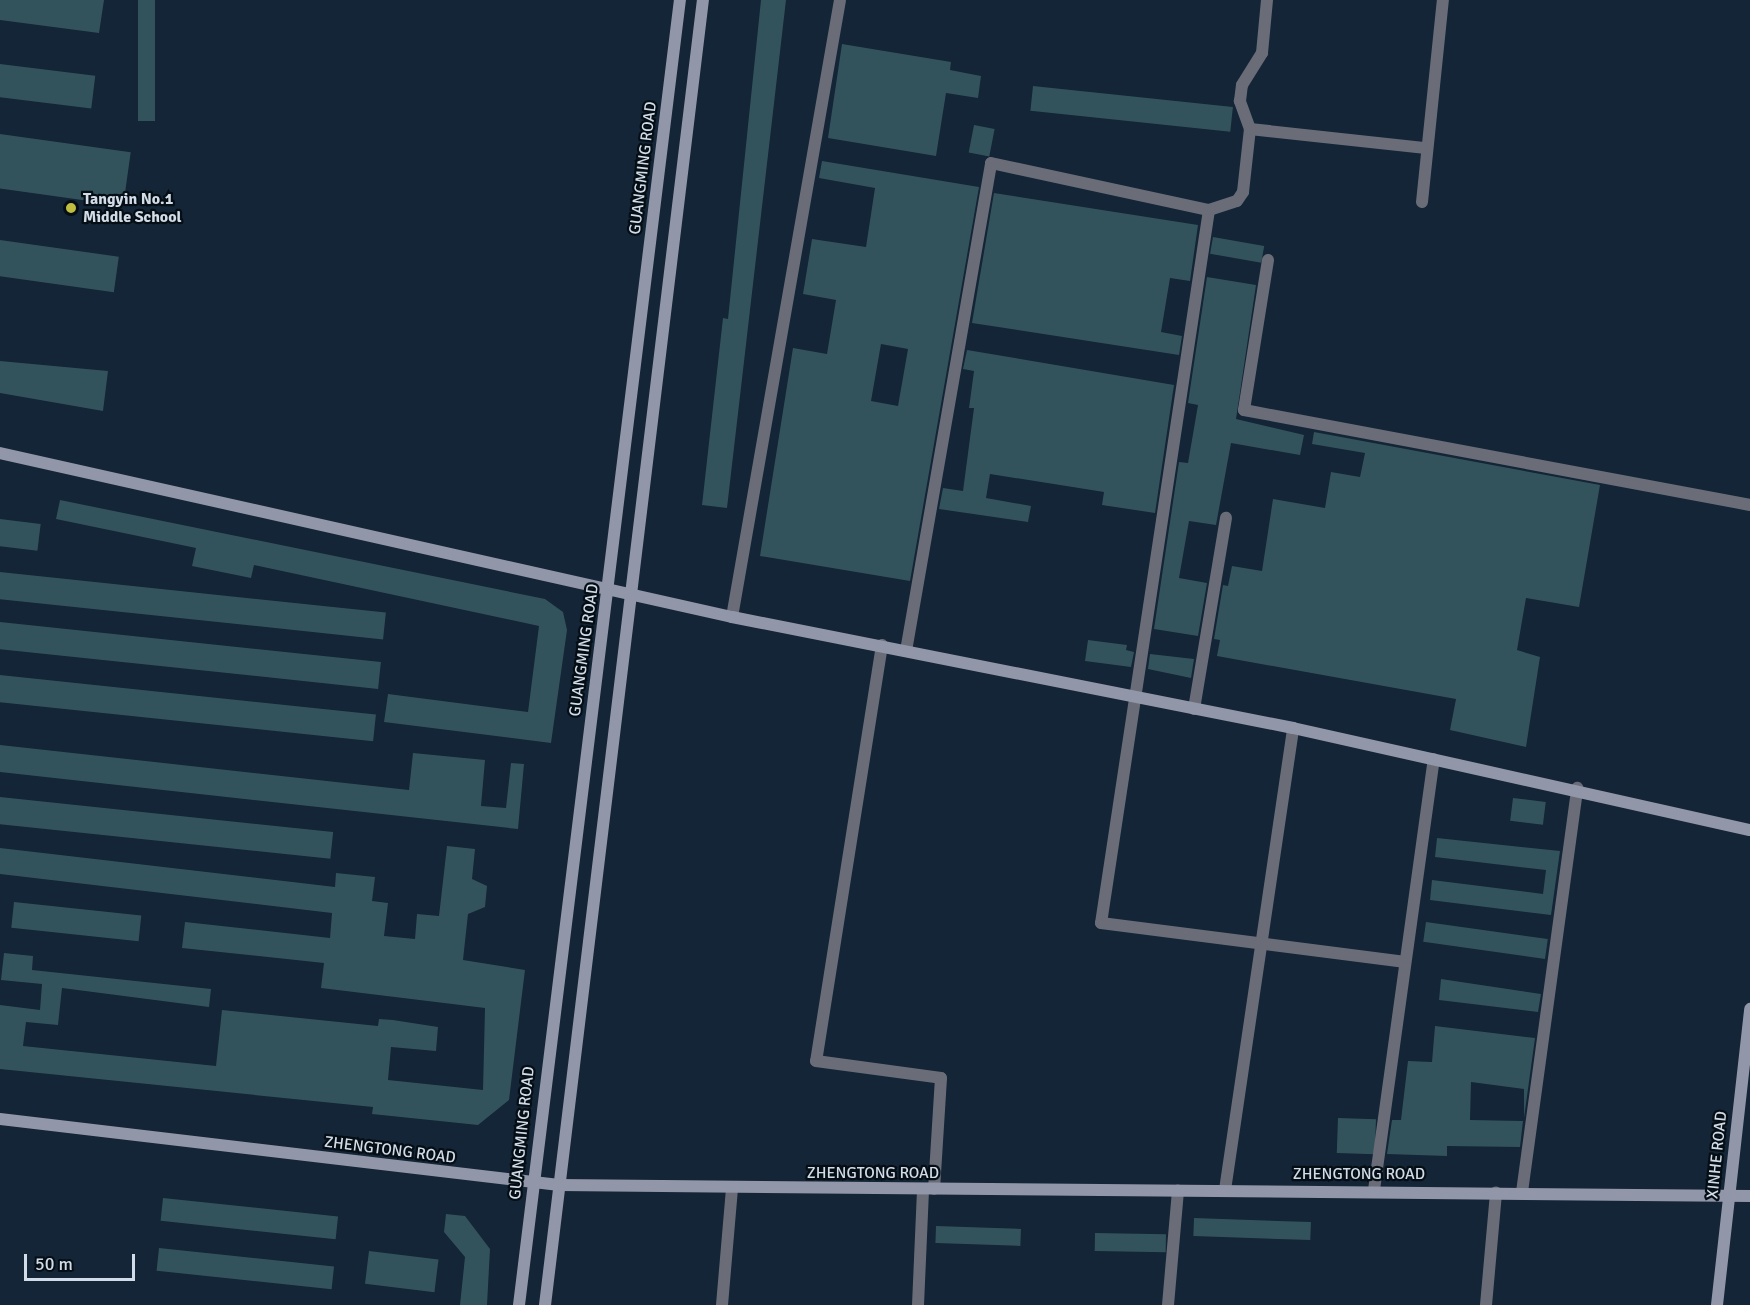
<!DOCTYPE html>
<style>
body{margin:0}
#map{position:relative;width:1750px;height:1305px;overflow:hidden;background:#132536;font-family:Signika,sans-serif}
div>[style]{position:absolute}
.building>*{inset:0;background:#33535c;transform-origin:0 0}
.street>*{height:12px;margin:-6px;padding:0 6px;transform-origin:6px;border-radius:6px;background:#6a6d78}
.secondary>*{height:12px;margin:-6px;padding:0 6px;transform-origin:6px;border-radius:6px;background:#9296a9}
.dots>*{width:16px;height:16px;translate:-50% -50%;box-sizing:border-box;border:3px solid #060e15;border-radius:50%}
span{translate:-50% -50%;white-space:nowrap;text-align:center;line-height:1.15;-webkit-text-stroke:4.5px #060e15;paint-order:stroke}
.street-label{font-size:16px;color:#d1dce8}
.poi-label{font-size:16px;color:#d1dce8;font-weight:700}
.left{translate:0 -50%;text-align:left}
.scale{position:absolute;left:24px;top:1254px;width:111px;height:27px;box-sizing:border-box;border:3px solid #d1dce8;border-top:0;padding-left:8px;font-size:18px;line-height:21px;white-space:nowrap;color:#d1dce8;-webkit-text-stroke:4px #060e15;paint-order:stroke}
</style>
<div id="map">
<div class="building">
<i style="clip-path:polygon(0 0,104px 0,99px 33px,0 20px)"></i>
<i style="left:138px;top:0;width:17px;height:121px"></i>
<i style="clip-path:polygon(761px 0,786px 0,727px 508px,702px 505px,723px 318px,728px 319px)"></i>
<i style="clip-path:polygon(842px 44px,951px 62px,950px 70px,981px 76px,978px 98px,946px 93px,936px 156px,828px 138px)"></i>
<i style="left:0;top:64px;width:96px;height:33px;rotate:7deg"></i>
<i style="left:1033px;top:86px;width:201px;height:25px;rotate:6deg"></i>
<i style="left:974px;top:125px;width:21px;height:28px;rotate:11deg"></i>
<i style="left:0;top:134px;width:132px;height:54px;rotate:8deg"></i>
<i style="clip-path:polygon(evenodd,822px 161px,979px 187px,910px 581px,760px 556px,793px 348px,827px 354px,836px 300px,803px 294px,812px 239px,866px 247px,875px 188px,819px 178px,822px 161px,881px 344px,908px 349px,898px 406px,871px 401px,881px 344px)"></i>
<i style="clip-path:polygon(994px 193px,1198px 225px,1190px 281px,1170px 278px,1161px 332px,1182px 336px,1179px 355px,972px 323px)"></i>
<i style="left:1213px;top:237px;width:52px;height:17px;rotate:10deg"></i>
<i style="left:0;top:240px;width:120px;height:36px;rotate:8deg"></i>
<i style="clip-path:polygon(1207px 277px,1256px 285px,1236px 419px,1304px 435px,1300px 455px,1231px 443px,1216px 525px,1189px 521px,1179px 578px,1207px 583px,1198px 636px,1154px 629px,1179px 462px,1188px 463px,1198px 405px,1188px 403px)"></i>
<i style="clip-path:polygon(967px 350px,1174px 385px,1155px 513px,1102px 505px,1104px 492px,990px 474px,986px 498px,1031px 506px,1028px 522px,939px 509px,943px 488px,963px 491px,974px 408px,969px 408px,974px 371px,963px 369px)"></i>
<i style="clip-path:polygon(0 361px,108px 371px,103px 411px,0 393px)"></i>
<i style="clip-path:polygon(1314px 432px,1600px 485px,1579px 607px,1526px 598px,1517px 650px,1540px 657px,1526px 747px,1450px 730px,1456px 699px,1217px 656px,1220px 640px,1214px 639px,1223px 585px,1228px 586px,1232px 566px,1262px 571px,1273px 499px,1325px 508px,1331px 472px,1360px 477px,1365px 453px,1312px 444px)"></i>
<i style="clip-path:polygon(60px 500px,545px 599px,563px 612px,567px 630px,551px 743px,384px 722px,388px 694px,528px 712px,539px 626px,254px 565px,251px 578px,192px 566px,196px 548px,56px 519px)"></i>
<i style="left:0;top:519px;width:41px;height:27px;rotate:7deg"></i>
<i style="left:0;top:572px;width:388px;height:27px;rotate:6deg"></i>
<i style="left:0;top:622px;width:383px;height:27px;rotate:6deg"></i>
<i style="clip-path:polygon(1088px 640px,1127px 645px,1126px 650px,1134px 652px,1131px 667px,1085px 661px)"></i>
<i style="clip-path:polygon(1150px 654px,1194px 659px,1191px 678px,1148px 669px)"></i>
<i style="left:0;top:675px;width:378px;height:27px;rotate:6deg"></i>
<i style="clip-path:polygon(0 745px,409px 790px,413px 753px,485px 760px,481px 806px,506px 808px,511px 763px,524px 764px,518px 829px,0 772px)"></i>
<i style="left:0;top:797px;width:335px;height:27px;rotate:6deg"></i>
<i style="left:1513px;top:798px;width:33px;height:23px;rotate:7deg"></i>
<i style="clip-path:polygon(1437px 838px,1560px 851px,1551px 915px,1430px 900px,1432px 880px,1543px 894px,1546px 870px,1435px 857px)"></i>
<i style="clip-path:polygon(447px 846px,475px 849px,472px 879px,487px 886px,485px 907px,468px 914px,463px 960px,525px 970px,509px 1100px,478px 1125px,372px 1114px,373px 1107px,0 1069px,0 1005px,40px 1010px,42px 984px,1px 980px,4px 953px,33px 956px,32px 970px,211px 989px,209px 1007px,62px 988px,58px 1025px,26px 1022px,23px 1046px,216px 1066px,222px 1010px,378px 1026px,379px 1019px,393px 1020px,438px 1027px,436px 1051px,391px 1047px,388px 1080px,483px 1090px,485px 1008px,321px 988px,324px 963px,182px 948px,185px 922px,330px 938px,332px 913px,0 874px,0 848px,335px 887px,336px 873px,375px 877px,372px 901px,388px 903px,384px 936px,415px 939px,417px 914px,439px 916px)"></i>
<i style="left:14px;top:902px;width:128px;height:26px;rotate:6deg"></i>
<i style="left:1426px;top:922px;width:123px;height:20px;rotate:8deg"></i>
<i style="clip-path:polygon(1441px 979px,1541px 994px,1538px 1012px,1439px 1000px)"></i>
<i style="clip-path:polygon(1435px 1026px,1535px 1038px,1524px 1118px,1524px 1089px,1471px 1082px,1470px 1120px,1523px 1121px,1520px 1147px,1447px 1146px,1447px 1156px,1387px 1154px,1392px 1120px,1401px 1120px,1408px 1061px,1432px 1062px)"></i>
<i style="left:1338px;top:1118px;width:38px;height:35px;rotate:2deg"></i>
<i style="left:163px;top:1198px;width:176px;height:23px;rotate:6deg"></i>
<i style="clip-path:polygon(446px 1214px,465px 1216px,490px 1249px,487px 1305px,460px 1305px,465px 1257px,444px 1232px)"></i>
<i style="left:1194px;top:1218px;width:117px;height:18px;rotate:2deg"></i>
<i style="left:936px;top:1226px;width:85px;height:17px;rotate:2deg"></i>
<i style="left:1095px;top:1233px;width:71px;height:18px;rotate:1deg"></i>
<i style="left:159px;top:1248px;width:176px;height:23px;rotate:6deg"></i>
<i style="left:369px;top:1251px;width:70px;height:33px;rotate:7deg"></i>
</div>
<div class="street">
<i style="left:1250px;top:129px;width:177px;rotate:6.2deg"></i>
<i style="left:1422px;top:202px;width:203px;rotate:-84.1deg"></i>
<i style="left:1209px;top:210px;width:29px;rotate:-18deg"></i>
<i style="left:1237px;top:201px;width:11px;rotate:-56deg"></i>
<i style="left:1243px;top:192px;width:63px;rotate:-83.7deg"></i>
<i style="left:1250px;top:129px;width:30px;rotate:-110deg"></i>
<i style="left:1240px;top:101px;width:16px;rotate:-83deg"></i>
<i style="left:1242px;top:85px;width:38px;rotate:-58deg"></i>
<i style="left:1262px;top:53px;width:53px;rotate:-84.6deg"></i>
<i style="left:1268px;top:260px;width:152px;rotate:99.1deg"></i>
<i style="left:1244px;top:410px;width:515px;rotate:10.63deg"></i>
<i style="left:732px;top:617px;width:626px;rotate:-80.07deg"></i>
<i style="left:882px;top:645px;width:421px;rotate:99deg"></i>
<i style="left:816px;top:1061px;width:126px;rotate:7.7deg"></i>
<i style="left:941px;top:1078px;width:111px;rotate:93.6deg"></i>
<i style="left:906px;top:651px;width:495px;rotate:-80.1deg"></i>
<i style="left:991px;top:163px;width:223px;rotate:12.2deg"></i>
<i style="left:1209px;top:210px;width:721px;rotate:98.61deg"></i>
<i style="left:1101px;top:923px;width:305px;rotate:7.3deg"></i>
<i style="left:1194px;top:709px;width:194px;rotate:-80.5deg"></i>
<i style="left:1225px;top:1190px;width:467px;rotate:-81.6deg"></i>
<i style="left:1374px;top:1190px;width:435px;rotate:-82.1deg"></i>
<i style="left:1522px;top:1192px;width:408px;rotate:-82.2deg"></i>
<i style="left:722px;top:1305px;width:116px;rotate:-85.1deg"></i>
<i style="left:918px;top:1305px;width:115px;rotate:-87.5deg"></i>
<i style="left:1168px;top:1305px;width:115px;rotate:-85deg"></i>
<i style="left:1486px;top:1305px;width:113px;rotate:-84.9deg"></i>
</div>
<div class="secondary">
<i style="left:0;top:453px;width:750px;rotate:12.63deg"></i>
<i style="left:732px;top:617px;width:572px;rotate:11.19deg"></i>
<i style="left:1293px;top:728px;width:468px;rotate:12.6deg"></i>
<i style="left:0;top:1119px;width:563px;rotate:6.73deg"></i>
<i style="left:559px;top:1185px;width:1191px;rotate:0.53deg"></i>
<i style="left:519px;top:1305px;width:1315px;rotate:-82.97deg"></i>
<i style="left:545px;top:1305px;width:1315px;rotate:-83.1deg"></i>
<i style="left:1717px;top:1305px;width:298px;rotate:-83.6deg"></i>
</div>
<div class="dots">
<i style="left:71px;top:208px;background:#c0be40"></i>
</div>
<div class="street-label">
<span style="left:643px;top:168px;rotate:-83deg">GUANGMING ROAD</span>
<span style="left:584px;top:650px;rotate:-82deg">GUANGMING ROAD</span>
<span style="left:522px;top:1133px;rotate:-84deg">GUANGMING ROAD</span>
<span style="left:390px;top:1150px;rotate:7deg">ZHENGTONG ROAD</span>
<span style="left:1717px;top:1155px;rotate:-84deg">XINHE ROAD</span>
<span style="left:873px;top:1173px">ZHENGTONG ROAD</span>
<span style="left:1359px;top:1174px">ZHENGTONG ROAD</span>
</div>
<div class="poi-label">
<span class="left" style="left:83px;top:208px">Tangyin No.1<br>Middle School</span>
</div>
<div class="scale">50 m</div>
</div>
